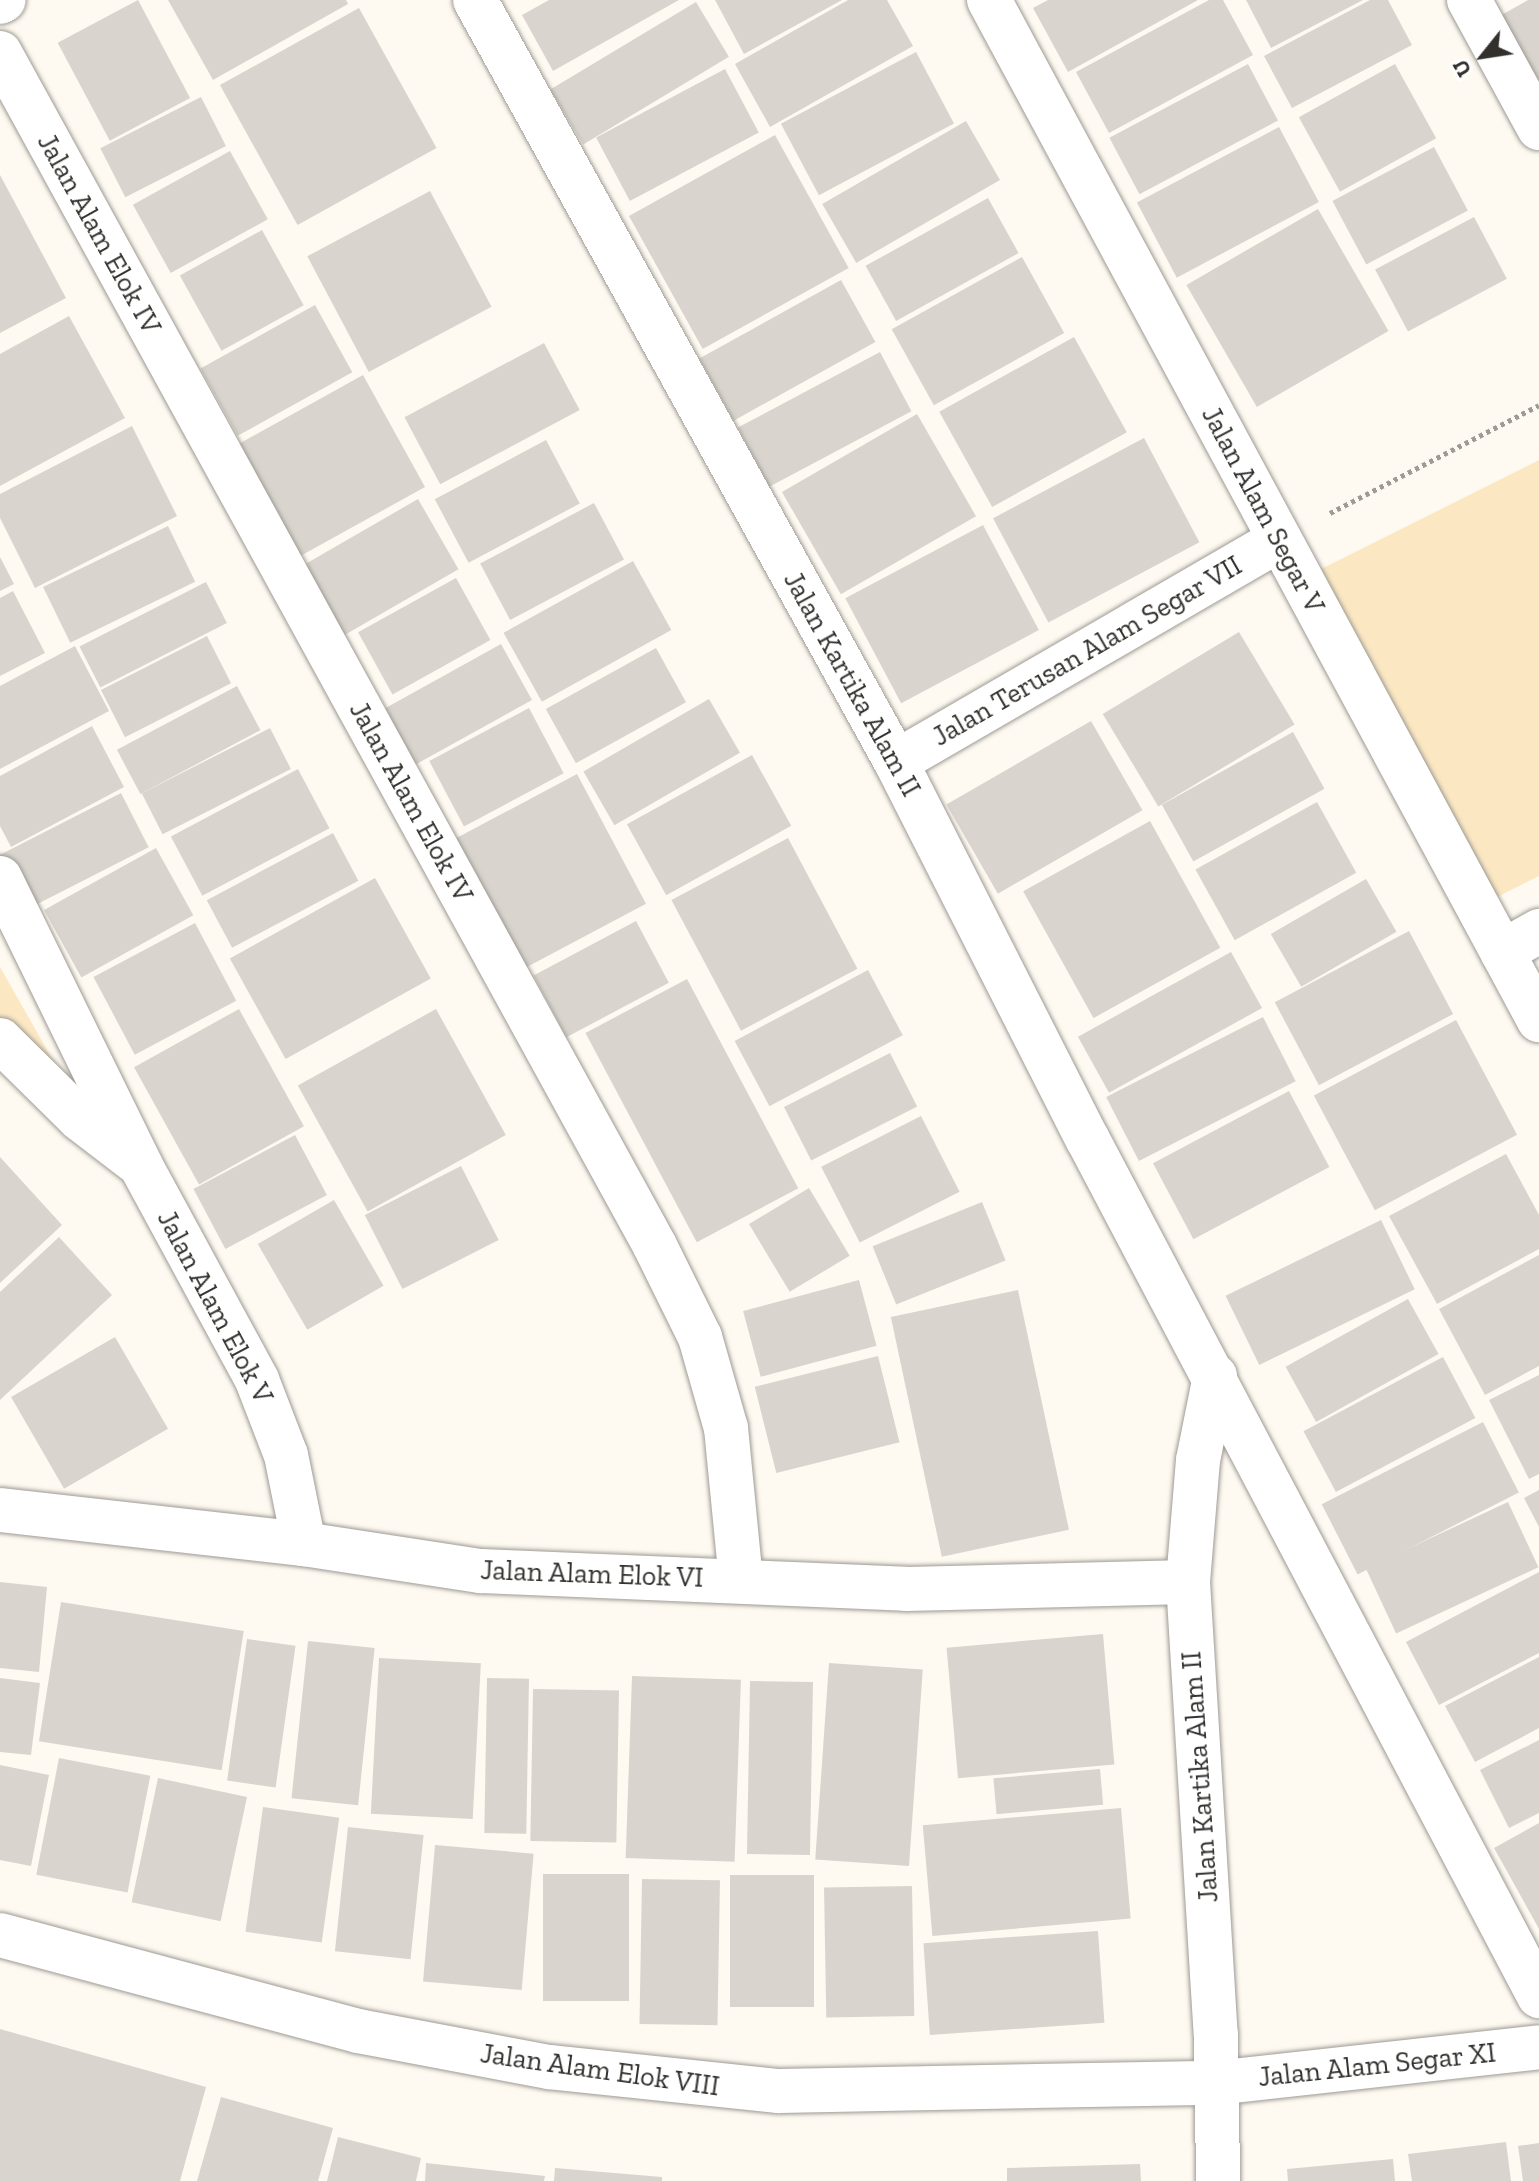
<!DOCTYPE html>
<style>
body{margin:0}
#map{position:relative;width:1539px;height:2181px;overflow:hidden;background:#fefaf2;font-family:"Zilla Slab",serif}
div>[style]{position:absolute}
.green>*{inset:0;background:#fbe8c3}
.building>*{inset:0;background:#d9d5ce;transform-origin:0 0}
.path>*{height:5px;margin-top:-2.5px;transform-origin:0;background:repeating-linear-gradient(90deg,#9e9b96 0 4px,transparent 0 8px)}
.roads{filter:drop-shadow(0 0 2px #9e9a93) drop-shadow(0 0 2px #9e9a93)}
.street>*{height:44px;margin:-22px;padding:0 22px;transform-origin:22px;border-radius:22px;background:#fff}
span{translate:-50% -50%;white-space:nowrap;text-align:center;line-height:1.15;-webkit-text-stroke:6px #fff;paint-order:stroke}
.street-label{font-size:28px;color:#31302d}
.north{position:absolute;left:1443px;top:16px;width:80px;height:80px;-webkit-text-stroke:6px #fff;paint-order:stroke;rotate:240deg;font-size:22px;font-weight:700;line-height:32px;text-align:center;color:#31302d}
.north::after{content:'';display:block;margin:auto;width:28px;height:36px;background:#31302d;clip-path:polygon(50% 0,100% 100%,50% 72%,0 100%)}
</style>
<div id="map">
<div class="green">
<i style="clip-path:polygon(1539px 460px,1539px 876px,1473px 909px,1301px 579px)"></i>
<i style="clip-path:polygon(0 967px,84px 1115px,0 1019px)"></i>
</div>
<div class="building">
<i style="left:138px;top:0;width:111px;height:91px;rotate:62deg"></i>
<i style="clip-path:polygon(168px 0,346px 0,348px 4px,213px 80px)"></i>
<i style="clip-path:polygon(549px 0,679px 0,553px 71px,522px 15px)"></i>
<i style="clip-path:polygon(715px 0,842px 0,744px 54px)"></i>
<i style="clip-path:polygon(848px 0,887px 0,913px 46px,770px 127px,735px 64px)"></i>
<i style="clip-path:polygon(1048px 0,1198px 0,1068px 72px,1033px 8px)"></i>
<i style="clip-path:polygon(1209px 0,1223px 0,1253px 55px,1109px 133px,1076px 72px)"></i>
<i style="clip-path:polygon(1246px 0,1363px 0,1271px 48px)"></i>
<i style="clip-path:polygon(1370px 0,1388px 0,1412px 45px,1292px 108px,1264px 56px)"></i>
<i style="clip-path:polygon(1528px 0,1539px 0,1539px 95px,1496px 18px)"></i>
<i style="left:696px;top:2px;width:64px;height:170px;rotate:59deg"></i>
<i style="left:359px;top:8px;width:160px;height:159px;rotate:61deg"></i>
<i style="left:916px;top:52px;width:81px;height:153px;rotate:62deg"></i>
<i style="left:1248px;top:64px;width:64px;height:157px;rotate:62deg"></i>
<i style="left:1395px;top:64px;width:85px;height:110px;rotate:61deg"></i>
<i style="left:725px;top:69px;width:72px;height:146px;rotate:62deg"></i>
<i style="left:201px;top:97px;width:55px;height:113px;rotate:63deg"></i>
<i style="left:966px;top:121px;width:68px;height:166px;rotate:60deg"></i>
<i style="left:1279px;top:127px;width:85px;height:161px;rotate:62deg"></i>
<i style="left:775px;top:135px;width:152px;height:167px;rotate:61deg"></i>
<i style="left:1434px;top:147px;width:72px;height:115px;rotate:62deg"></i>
<i style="left:230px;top:151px;width:78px;height:111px;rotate:61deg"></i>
<i style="clip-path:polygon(0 175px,66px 298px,0 333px)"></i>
<i style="left:430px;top:191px;width:131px;height:139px;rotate:62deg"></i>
<i style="left:988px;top:198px;width:63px;height:140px;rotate:61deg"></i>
<i style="left:1318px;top:209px;width:141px;height:152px;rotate:60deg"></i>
<i style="left:1474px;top:217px;width:70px;height:112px;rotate:62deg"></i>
<i style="left:262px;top:230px;width:86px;height:94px;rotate:61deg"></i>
<i style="left:1022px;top:257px;width:87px;height:149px;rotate:61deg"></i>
<i style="left:841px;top:280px;width:71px;height:162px;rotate:61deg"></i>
<i style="left:315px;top:305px;width:77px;height:131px;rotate:61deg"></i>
<i style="clip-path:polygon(69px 316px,125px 418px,0 486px,0 354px)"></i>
<i style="left:1074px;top:337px;width:109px;height:154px;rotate:61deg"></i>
<i style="left:544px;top:343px;width:76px;height:158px;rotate:62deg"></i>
<i style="left:880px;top:352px;width:67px;height:161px;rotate:62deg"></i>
<i style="left:363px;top:375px;width:128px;height:156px;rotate:61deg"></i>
<i style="left:917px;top:414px;width:118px;height:156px;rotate:60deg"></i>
<i style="clip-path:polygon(132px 426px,177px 516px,35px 588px,0 518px,0 494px)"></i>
<i style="left:1144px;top:438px;width:118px;height:171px;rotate:62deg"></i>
<i style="left:546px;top:440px;width:72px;height:126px;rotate:62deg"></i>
<i style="left:418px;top:499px;width:81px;height:132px;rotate:60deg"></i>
<i style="left:594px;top:503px;width:64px;height:129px;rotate:62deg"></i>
<i style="left:983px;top:525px;width:119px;height:156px;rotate:62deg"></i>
<i style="left:168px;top:526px;width:62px;height:139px;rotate:64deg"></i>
<i style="clip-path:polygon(0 557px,14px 584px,0 591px)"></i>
<i style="left:633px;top:561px;width:79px;height:148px;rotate:61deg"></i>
<i style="left:456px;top:578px;width:71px;height:112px;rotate:61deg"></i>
<i style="left:206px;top:582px;width:46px;height:142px;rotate:63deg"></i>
<i style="clip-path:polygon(13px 591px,45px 653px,0 676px,0 598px)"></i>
<i style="left:1239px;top:632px;width:108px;height:159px;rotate:59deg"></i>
<i style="left:207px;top:636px;width:53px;height:119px;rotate:63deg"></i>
<i style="left:501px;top:644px;width:64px;height:133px;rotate:61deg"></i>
<i style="clip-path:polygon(75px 646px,109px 711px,0 769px,0 686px)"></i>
<i style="left:656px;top:648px;width:62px;height:126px;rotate:61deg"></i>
<i style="left:237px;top:686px;width:50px;height:136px;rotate:62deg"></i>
<i style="left:709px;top:699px;width:62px;height:145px;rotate:60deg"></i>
<i style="left:529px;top:708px;width:74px;height:113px;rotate:62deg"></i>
<i style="left:1091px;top:721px;width:103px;height:167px;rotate:60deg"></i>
<i style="clip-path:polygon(92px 726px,124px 787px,11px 847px,0 826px,0 776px)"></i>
<i style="left:270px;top:728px;width:46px;height:144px;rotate:63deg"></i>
<i style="left:1293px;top:732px;width:65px;height:150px;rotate:61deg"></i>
<i style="left:752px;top:755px;width:81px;height:143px;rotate:61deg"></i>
<i style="left:298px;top:769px;width:67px;height:144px;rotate:62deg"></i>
<i style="left:577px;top:774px;width:147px;height:145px;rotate:62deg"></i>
<i style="left:121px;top:793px;width:61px;height:137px;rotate:63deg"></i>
<i style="left:1317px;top:802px;width:81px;height:139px;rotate:61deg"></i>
<i style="left:1150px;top:821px;width:145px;height:145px;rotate:61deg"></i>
<i style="left:333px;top:833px;width:54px;height:143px;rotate:62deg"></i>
<i style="left:788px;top:838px;width:148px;height:132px;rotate:62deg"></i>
<i style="left:156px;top:848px;width:77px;height:128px;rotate:61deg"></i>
<i style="left:375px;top:878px;width:115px;height:166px;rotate:61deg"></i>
<i style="left:1366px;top:879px;width:61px;height:110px;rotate:60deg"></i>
<i style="left:636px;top:921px;width:70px;height:116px;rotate:62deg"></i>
<i style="left:195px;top:923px;width:88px;height:115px;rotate:62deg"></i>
<i style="left:1409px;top:931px;width:94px;height:152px;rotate:62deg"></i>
<i style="left:1231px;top:952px;width:64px;height:175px;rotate:61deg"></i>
<i style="left:868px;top:970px;width:74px;height:151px;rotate:62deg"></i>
<i style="left:687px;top:979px;width:237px;height:115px;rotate:62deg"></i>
<i style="left:239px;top:1009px;width:134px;height:120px;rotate:61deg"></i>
<i style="left:436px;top:1009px;width:144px;height:158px;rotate:61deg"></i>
<i style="left:1263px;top:1017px;width:72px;height:176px;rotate:63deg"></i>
<i style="left:1456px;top:1020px;width:130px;height:161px;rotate:62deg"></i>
<i style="left:890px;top:1053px;width:60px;height:119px;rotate:63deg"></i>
<i style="left:1289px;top:1091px;width:86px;height:154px;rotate:62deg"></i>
<i style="left:921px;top:1116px;width:85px;height:112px;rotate:63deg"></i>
<i style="left:295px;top:1135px;width:68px;height:115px;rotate:62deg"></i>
<i style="clip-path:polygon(1506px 1154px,1539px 1215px,1539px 1249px,1437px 1304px,1389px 1216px)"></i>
<i style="clip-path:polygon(0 1157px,62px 1225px,0 1283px)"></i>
<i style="left:461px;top:1166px;width:83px;height:108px;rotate:63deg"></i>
<i style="left:809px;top:1188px;width:79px;height:70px;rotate:59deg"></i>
<i style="left:334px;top:1200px;width:99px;height:88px;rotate:60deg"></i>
<i style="left:982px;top:1202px;width:63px;height:118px;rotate:68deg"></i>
<i style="left:1381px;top:1220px;width:77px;height:173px;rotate:64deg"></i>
<i style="clip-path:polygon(59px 1237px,112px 1295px,0 1400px,0 1292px)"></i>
<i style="clip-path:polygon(1539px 1255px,1539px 1366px,1485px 1395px,1439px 1309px)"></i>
<i style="left:859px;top:1280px;width:68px;height:120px;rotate:75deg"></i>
<i style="left:1018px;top:1290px;width:245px;height:130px;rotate:78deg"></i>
<i style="left:1408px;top:1299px;width:63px;height:140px;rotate:61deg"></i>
<i style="left:115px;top:1337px;width:106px;height:120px;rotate:60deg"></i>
<i style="left:878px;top:1356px;width:89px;height:127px;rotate:76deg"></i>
<i style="left:1443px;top:1357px;width:69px;height:158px;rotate:62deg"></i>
<i style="clip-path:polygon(1539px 1375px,1539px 1474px,1529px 1479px,1489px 1400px)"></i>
<i style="left:1483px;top:1422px;width:79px;height:181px;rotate:63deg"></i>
<i style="clip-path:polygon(1539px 1490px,1539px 1527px,1524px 1498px)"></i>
<i style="left:1508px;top:1502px;width:72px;height:157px;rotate:65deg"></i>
<i style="clip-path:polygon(1539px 1572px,1539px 1653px,1439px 1705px,1406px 1642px)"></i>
<i style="clip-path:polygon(0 1582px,47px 1587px,39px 1672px,0 1668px)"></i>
<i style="left:61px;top:1602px;width:185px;height:141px;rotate:9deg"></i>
<i style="left:1103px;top:1634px;width:131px;height:157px;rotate:85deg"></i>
<i style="left:247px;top:1639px;width:49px;height:143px;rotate:8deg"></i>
<i style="left:308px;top:1641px;width:67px;height:158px;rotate:6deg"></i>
<i style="clip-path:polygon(1539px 1657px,1539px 1728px,1475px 1762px,1445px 1706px)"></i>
<i style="left:379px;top:1658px;width:102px;height:156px;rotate:3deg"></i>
<i style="left:829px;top:1663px;width:94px;height:197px;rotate:4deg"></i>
<i style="left:632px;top:1676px;width:109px;height:182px;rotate:2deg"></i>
<i style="clip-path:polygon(0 1678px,40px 1683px,31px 1755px,0 1752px)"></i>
<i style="left:487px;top:1678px;width:42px;height:155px;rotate:1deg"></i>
<i style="left:750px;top:1681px;width:63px;height:173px;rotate:1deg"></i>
<i style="left:533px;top:1689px;width:86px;height:152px;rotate:1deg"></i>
<i style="clip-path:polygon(1539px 1740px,1539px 1813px,1509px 1828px,1480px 1770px)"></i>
<i style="left:59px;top:1758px;width:93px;height:119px;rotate:11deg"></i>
<i style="clip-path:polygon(0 1765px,49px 1775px,31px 1866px,0 1860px)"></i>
<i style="left:1100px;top:1769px;width:36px;height:107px;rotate:85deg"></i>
<i style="left:158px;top:1778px;width:91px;height:127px;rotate:12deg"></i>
<i style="left:263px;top:1807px;width:77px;height:126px;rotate:8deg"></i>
<i style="left:1121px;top:1808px;width:111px;height:199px;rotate:85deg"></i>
<i style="clip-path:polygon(1539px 1823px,1539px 1929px,1494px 1848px)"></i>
<i style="left:348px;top:1827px;width:76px;height:125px;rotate:6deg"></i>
<i style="left:435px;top:1845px;width:99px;height:137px;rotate:5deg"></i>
<i style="left:629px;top:1874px;width:127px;height:86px;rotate:90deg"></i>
<i style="left:814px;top:1875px;width:132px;height:84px;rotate:90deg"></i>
<i style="left:642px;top:1879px;width:78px;height:145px;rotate:1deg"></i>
<i style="left:912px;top:1886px;width:130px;height:88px;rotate:89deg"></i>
<i style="left:1098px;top:1931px;width:92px;height:175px;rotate:86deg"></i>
<i style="clip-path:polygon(0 2029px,206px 2087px,180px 2181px,0 2181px)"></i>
<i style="clip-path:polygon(221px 2097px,333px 2128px,318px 2181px,197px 2181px)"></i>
<i style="clip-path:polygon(338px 2137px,421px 2158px,416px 2181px,327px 2181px)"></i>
<i style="clip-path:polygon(1506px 2142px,1511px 2181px,1412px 2181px,1408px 2154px)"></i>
<i style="clip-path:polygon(1539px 2143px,1539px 2181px,1523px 2181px,1518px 2146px)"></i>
<i style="clip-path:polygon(1393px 2159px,1395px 2181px,1288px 2181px,1287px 2169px)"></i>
<i style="clip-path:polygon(426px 2163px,545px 2176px,544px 2181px,425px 2181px)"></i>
<i style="clip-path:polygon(1140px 2164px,1141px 2181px,1007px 2181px,1007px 2168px)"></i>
<i style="clip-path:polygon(555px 2168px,662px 2177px,662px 2181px,554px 2181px)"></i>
</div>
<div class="path">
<i style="left:1330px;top:513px;width:235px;rotate:-27.3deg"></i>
</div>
<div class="roads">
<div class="street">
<i style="left:475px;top:0;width:871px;rotate:61.08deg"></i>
<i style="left:896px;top:762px;width:422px;rotate:63.1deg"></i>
<i style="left:1087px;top:1138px;width:970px;rotate:62.22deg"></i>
<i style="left:989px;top:0;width:1159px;rotate:61.67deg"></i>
<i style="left:1469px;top:0;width:146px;rotate:61.3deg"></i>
<i style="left:0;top:2px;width:4px;rotate:-27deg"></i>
<i style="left:0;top:53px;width:1361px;rotate:61.23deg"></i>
<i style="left:655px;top:1246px;width:102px;rotate:63.7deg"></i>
<i style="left:700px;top:1337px;width:95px;rotate:74.1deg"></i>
<i style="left:726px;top:1428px;width:153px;rotate:84.4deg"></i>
<i style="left:896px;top:762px;width:443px;rotate:-30.1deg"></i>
<i style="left:0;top:878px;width:321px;rotate:63.9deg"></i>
<i style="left:141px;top:1166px;width:243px;rotate:61.5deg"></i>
<i style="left:257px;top:1380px;width:80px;rotate:68.9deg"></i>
<i style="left:286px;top:1455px;width:91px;rotate:78.6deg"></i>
<i style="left:1502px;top:952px;width:43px;rotate:-29.6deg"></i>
<i style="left:0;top:1040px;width:112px;rotate:44.6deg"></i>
<i style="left:80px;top:1119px;width:69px;rotate:37.4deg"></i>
<i style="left:1215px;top:1376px;width:86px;rotate:101.4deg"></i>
<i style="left:1198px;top:1460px;width:122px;rotate:94.7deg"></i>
<i style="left:1188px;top:1582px;width:453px;rotate:86.5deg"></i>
<i style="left:1216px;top:2034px;width:147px;rotate:89.2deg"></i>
<i style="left:0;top:1510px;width:306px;rotate:6.4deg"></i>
<i style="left:304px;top:1544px;width:179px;rotate:8.7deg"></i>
<i style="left:481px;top:1571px;width:425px;rotate:2.4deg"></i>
<i style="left:906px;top:1589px;width:282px;rotate:-1.4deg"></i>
<i style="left:0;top:1935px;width:371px;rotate:15deg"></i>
<i style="left:358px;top:2031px;width:194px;rotate:10.7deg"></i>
<i style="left:549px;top:2067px;width:231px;rotate:6deg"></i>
<i style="left:779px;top:2091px;width:436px;rotate:-1.1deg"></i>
<i style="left:1215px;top:2083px;width:326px;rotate:-6.3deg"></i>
</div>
</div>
<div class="street-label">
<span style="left:99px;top:234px;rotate:61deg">Jalan Alam Elok IV</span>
<span style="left:1263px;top:510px;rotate:62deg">Jalan Alam Segar V</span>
<span style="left:1087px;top:651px;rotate:-30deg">Jalan Terusan Alam Segar VII</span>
<span style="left:852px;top:684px;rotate:61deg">Jalan Kartika Alam II</span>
<span style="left:411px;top:802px;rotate:61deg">Jalan Alam Elok IV</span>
<span style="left:215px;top:1307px;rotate:62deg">Jalan Alam Elok V</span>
<span style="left:592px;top:1574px;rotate:2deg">Jalan Alam Elok VI</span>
<span style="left:1200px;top:1777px;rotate:-94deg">Jalan Kartika Alam II</span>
<span style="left:1377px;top:2065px;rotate:-6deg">Jalan Alam Segar XI</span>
<span style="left:600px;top:2070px;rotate:8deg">Jalan Alam Elok VIII</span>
</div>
<div class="north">U</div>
</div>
